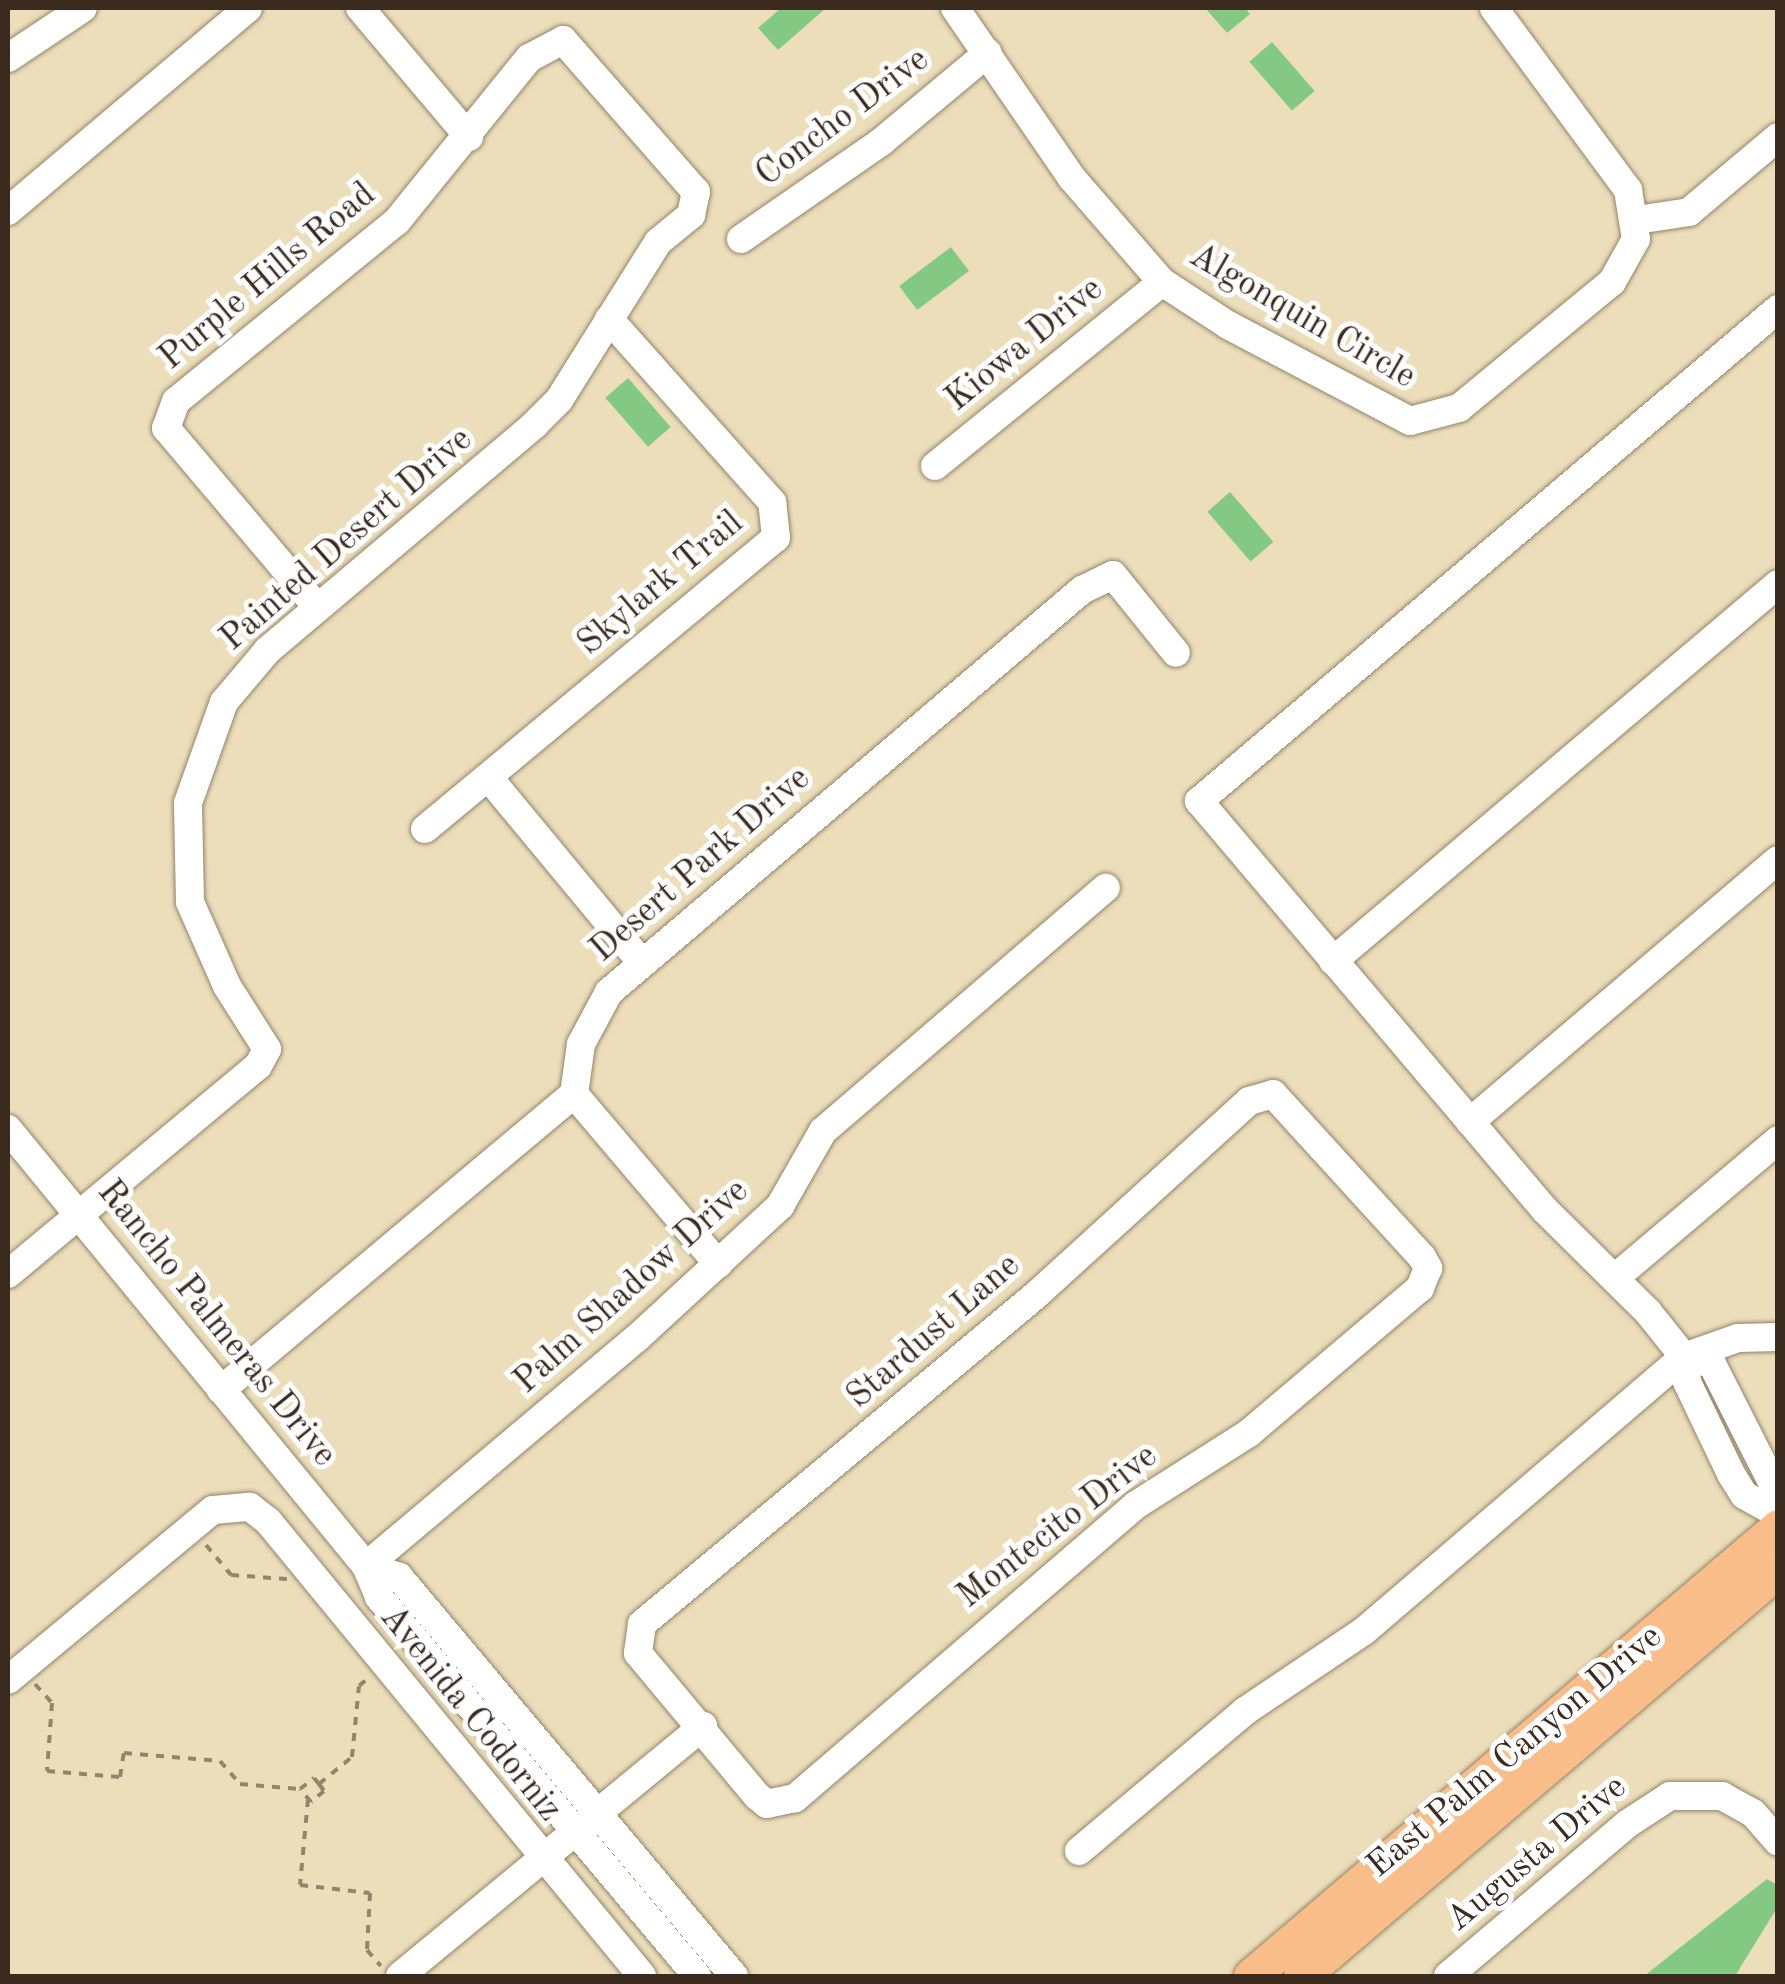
<!DOCTYPE html>
<style>
body{margin:0}
#map{position:relative;width:1785px;height:1984px;overflow:hidden;background:#ecdeba;font-family:"Old Standard TT",serif}
div>[style]{position:absolute}
.green>*{inset:0;background:#83c984;transform-origin:0 0}
.path>*{height:4px;margin-top:-2px;transform-origin:0;background:repeating-linear-gradient(90deg,#94846c 0 8px,transparent 0 16px)}
.roads{filter:drop-shadow(0 0 2px #94846c) drop-shadow(0 0 2px #94846c)}
.minor>*{height:28px;margin:-14px;padding:0 14px;transform-origin:14px;border-radius:14px;background:#fff}
.major>*{height:35px;margin:-17.5px;padding:0 17.5px;transform-origin:17.5px;border-radius:17.5px;background:#f8bd89}
span{translate:-50% -50%;white-space:nowrap;text-align:center;line-height:1.15;-webkit-text-stroke:10px #fff;paint-order:stroke}
.street-label{font-size:35px;color:#3b2a1e}
.frame{position:absolute;inset:0;border:10px solid #3b2a1e;pointer-events:none}
</style>
<div id="map">
<div class="green">
<i style="clip-path:polygon(781px 8px,826px 8px,778px 50px,758px 28px)"></i>
<i style="clip-path:polygon(1205px 8px,1245px 8px,1250px 14px,1227px 33px)"></i>
<i style="left:1272px;top:42px;width:65px;height:30px;rotate:49deg"></i>
<i style="left:951px;top:247px;width:30px;height:65px;rotate:53deg"></i>
<i style="left:628px;top:378px;width:65px;height:30px;rotate:49deg"></i>
<i style="left:1230px;top:492px;width:66px;height:30px;rotate:49deg"></i>
<i style="clip-path:polygon(1767px 1879px,1777px 1885px,1777px 1908px,1735px 1976px,1644px 1976px)"></i>
</div>
<div class="path">
<i style="left:206px;top:1545px;width:39px;rotate:50deg"></i>
<i style="left:231px;top:1575px;width:56px;rotate:4.1deg"></i>
<i style="left:35px;top:1684px;width:25px;rotate:48deg"></i>
<i style="left:52px;top:1703px;width:68px;rotate:94.2deg"></i>
<i style="left:47px;top:1771px;width:73px;rotate:4.7deg"></i>
<i style="left:120px;top:1777px;width:24px;rotate:-81deg"></i>
<i style="left:124px;top:1753px;width:96px;rotate:4.8deg"></i>
<i style="left:220px;top:1761px;width:30px;rotate:49deg"></i>
<i style="left:240px;top:1784px;width:60px;rotate:4.8deg"></i>
<i style="left:319px;top:1784px;width:9px;rotate:54deg"></i>
<i style="left:324px;top:1791px;width:17px;rotate:140deg"></i>
<i style="left:311px;top:1802px;width:17px;rotate:-130deg"></i>
<i style="left:300px;top:1789px;width:18px;rotate:-38deg"></i>
<i style="left:314px;top:1778px;width:8px;rotate:50deg"></i>
<i style="left:319px;top:1784px;width:43px;rotate:-39.3deg"></i>
<i style="left:352px;top:1757px;width:71px;rotate:-84.4deg"></i>
<i style="left:359px;top:1686px;width:11px;rotate:-41deg"></i>
<i style="left:308px;top:1799px;width:86px;rotate:95.3deg"></i>
<i style="left:300px;top:1885px;width:70px;rotate:6.5deg"></i>
<i style="left:370px;top:1893px;width:57px;rotate:93deg"></i>
<i style="left:367px;top:1950px;width:21px;rotate:49deg"></i>
</div>
<div class="roads">
<div class="minor">
<i style="left:360px;top:8px;width:169px;rotate:49.8deg"></i>
<i style="left:955px;top:8px;width:205px;rotate:55.5deg"></i>
<i style="left:1071px;top:177px;width:139px;rotate:49.1deg"></i>
<i style="left:1162px;top:282px;width:79px;rotate:33.1deg"></i>
<i style="left:1228px;top:325px;width:206px;rotate:27.8deg"></i>
<i style="left:1410px;top:421px;width:51px;rotate:-14.9deg"></i>
<i style="left:1459px;top:408px;width:198px;rotate:-39.5deg"></i>
<i style="left:1612px;top:282px;width:49px;rotate:-60.8deg"></i>
<i style="left:1636px;top:239px;width:50px;rotate:-99.3deg"></i>
<i style="left:1628px;top:190px;width:226px;rotate:-126.4deg"></i>
<i style="left:8px;top:58px;width:90px;rotate:-33.7deg"></i>
<i style="left:8px;top:211px;width:314px;rotate:-40.2deg"></i>
<i style="left:1637px;top:220px;width:53px;rotate:-8.7deg"></i>
<i style="left:1689px;top:212px;width:116px;rotate:-40.1deg"></i>
<i style="left:741px;top:239px;width:170px;rotate:-34.7deg"></i>
<i style="left:881px;top:142px;width:139px;rotate:-39.8deg"></i>
<i style="left:1778px;top:309px;width:760px;rotate:139.64deg"></i>
<i style="left:1199px;top:801px;width:536px;rotate:49.77deg"></i>
<i style="left:1545px;top:1210px;width:145px;rotate:44.7deg"></i>
<i style="left:1648px;top:1312px;width:58px;rotate:51.3deg"></i>
<i style="left:1684px;top:1357px;width:25px;rotate:83deg"></i>
<i style="left:1687px;top:1382px;width:102px;rotate:64.4deg"></i>
<i style="left:1731px;top:1474px;width:25px;rotate:58deg"></i>
<i style="left:1744px;top:1495px;width:39px;rotate:29deg"></i>
<i style="left:935px;top:466px;width:292px;rotate:-39deg"></i>
<i style="left:489px;top:778px;width:240px;rotate:50.4deg"></i>
<i style="left:425px;top:829px;width:456px;rotate:-39.7deg"></i>
<i style="left:776px;top:538px;width:36px;rotate:-96deg"></i>
<i style="left:772px;top:502px;width:245px;rotate:-131.7deg"></i>
<i style="left:1333px;top:961px;width:583px;rotate:-40.27deg"></i>
<i style="left:574px;top:1094px;width:223px;rotate:49.7deg"></i>
<i style="left:1273px;top:1094px;width:221px;rotate:47.6deg"></i>
<i style="left:1422px;top:1257px;width:13px;rotate:61deg"></i>
<i style="left:1428px;top:1268px;width:22px;rotate:112deg"></i>
<i style="left:1420px;top:1288px;width:224px;rotate:139.7deg"></i>
<i style="left:1249px;top:1433px;width:134px;rotate:147.5deg"></i>
<i style="left:1136px;top:1505px;width:450px;rotate:139.3deg"></i>
<i style="left:795px;top:1798px;width:29px;rotate:168deg"></i>
<i style="left:767px;top:1804px;width:13px;rotate:-141deg"></i>
<i style="left:757px;top:1796px;width:186px;rotate:-129.8deg"></i>
<i style="left:638px;top:1653px;width:29px;rotate:-82deg"></i>
<i style="left:642px;top:1624px;width:513px;rotate:-39.86deg"></i>
<i style="left:1036px;top:1295px;width:288px;rotate:-42.3deg"></i>
<i style="left:1249px;top:1101px;width:25px;rotate:-16deg"></i>
<i style="left:1470px;top:1122px;width:404px;rotate:-40.4deg"></i>
<i style="left:8px;top:1129px;width:565px;rotate:50.67deg"></i>
<i style="left:366px;top:1566px;width:34px;rotate:67deg"></i>
<i style="left:379px;top:1597px;width:495px;rotate:50deg"></i>
<i style="left:8px;top:1274px;width:325px;rotate:-39.8deg"></i>
<i style="left:258px;top:1066px;width:19px;rotate:-62deg"></i>
<i style="left:267px;top:1049px;width:75px;rotate:-122.4deg"></i>
<i style="left:227px;top:986px;width:92px;rotate:-113.8deg"></i>
<i style="left:190px;top:902px;width:99px;rotate:-91.2deg"></i>
<i style="left:188px;top:803px;width:107px;rotate:-70.4deg"></i>
<i style="left:224px;top:702px;width:68px;rotate:-49.8deg"></i>
<i style="left:268px;top:650px;width:348px;rotate:-40.2deg"></i>
<i style="left:534px;top:425px;width:35px;rotate:-45deg"></i>
<i style="left:559px;top:400px;width:186px;rotate:-57.9deg"></i>
<i style="left:658px;top:242px;width:43px;rotate:-39.3deg"></i>
<i style="left:691px;top:215px;width:24px;rotate:-78deg"></i>
<i style="left:696px;top:192px;width:202px;rotate:-131.2deg"></i>
<i style="left:563px;top:40px;width:38px;rotate:152deg"></i>
<i style="left:529px;top:58px;width:210px;rotate:129deg"></i>
<i style="left:397px;top:221px;width:285px;rotate:140.8deg"></i>
<i style="left:176px;top:401px;width:29px;rotate:110deg"></i>
<i style="left:166px;top:428px;width:234px;rotate:49.8deg"></i>
<i style="left:1616px;top:1277px;width:212px;rotate:-40.2deg"></i>
<i style="left:1684px;top:1357px;width:29px;rotate:14deg"></i>
<i style="left:1712px;top:1364px;width:146px;rotate:63.1deg"></i>
<i style="left:221px;top:1390px;width:461px;rotate:-40deg"></i>
<i style="left:574px;top:1094px;width:50px;rotate:-82deg"></i>
<i style="left:581px;top:1044px;width:59px;rotate:-61.7deg"></i>
<i style="left:609px;top:992px;width:621px;rotate:-40.36deg"></i>
<i style="left:1082px;top:590px;width:34px;rotate:-26deg"></i>
<i style="left:1113px;top:575px;width:100px;rotate:51.1deg"></i>
<i style="left:366px;top:1566px;width:354px;rotate:-40.1deg"></i>
<i style="left:637px;top:1338px;width:195px;rotate:-42.7deg"></i>
<i style="left:780px;top:1206px;width:86px;rotate:-60.2deg"></i>
<i style="left:823px;top:1131px;width:373px;rotate:-40.7deg"></i>
<i style="left:366px;top:1566px;width:35px;rotate:18deg"></i>
<i style="left:399px;top:1577px;width:521px;rotate:49.98deg"></i>
<i style="left:8px;top:1680px;width:266px;rotate:-39.7deg"></i>
<i style="left:213px;top:1510px;width:37px;rotate:-5deg"></i>
<i style="left:250px;top:1507px;width:23px;rotate:38deg"></i>
<i style="left:268px;top:1521px;width:589px;rotate:50.58deg"></i>
<i style="left:1079px;top:1851px;width:217px;rotate:-40.1deg"></i>
<i style="left:1245px;top:1711px;width:143px;rotate:-33.9deg"></i>
<i style="left:1364px;top:1631px;width:421px;rotate:-40.6deg"></i>
<i style="left:1684px;top:1357px;width:57px;rotate:-19.4deg"></i>
<i style="left:1738px;top:1338px;width:40px;rotate:-1.4deg"></i>
<i style="left:400px;top:1976px;width:393px;rotate:-39.5deg"></i>
<i style="left:1448px;top:1976px;width:235px;rotate:-40.3deg"></i>
<i style="left:1627px;top:1824px;width:51px;rotate:-33.1deg"></i>
<i style="left:1670px;top:1796px;width:52px"></i>
<i style="left:1722px;top:1796px;width:35px;rotate:29deg"></i>
<i style="left:1753px;top:1813px;width:38px;rotate:49deg"></i>
</div>
<div class="major">
<i style="left:1251px;top:1976px;width:692px;rotate:-40.43deg"></i>
<i style="left:1301px;top:1976px;width:626px;rotate:-40.4deg"></i>
</div>
</div>
<div class="street-label">
<span style="left:843px;top:118px;rotate:-37deg">Concho Drive</span>
<span style="left:268px;top:277px;rotate:-40deg">Purple Hills Road</span>
<span style="left:1302px;top:317px;rotate:30deg">Algonquin Circle</span>
<span style="left:1025px;top:345px;rotate:-39deg">Kiowa Drive</span>
<span style="left:347px;top:540px;rotate:-41deg">Painted Desert Drive</span>
<span style="left:661px;top:584px;rotate:-40deg">Skylark Trail</span>
<span style="left:701px;top:865px;rotate:-41deg">Desert Park Drive</span>
<span style="left:632px;top:1287px;rotate:-42deg">Palm Shadow Drive</span>
<span style="left:216px;top:1324px;rotate:51deg">Rancho Palmeras Drive</span>
<span style="left:934px;top:1332px;rotate:-41deg">Stardust Lane</span>
<span style="left:1058px;top:1527px;rotate:-38deg">Montecito Drive</span>
<span style="left:470px;top:1714px;rotate:51deg">Avenida Codorniz</span>
<span style="left:1515px;top:1752px;rotate:-40deg">East Palm Canyon Drive</span>
<span style="left:1537px;top:1854px;rotate:-40deg">Augusta Drive</span>
</div>
<div class="frame"></div>
</div>
